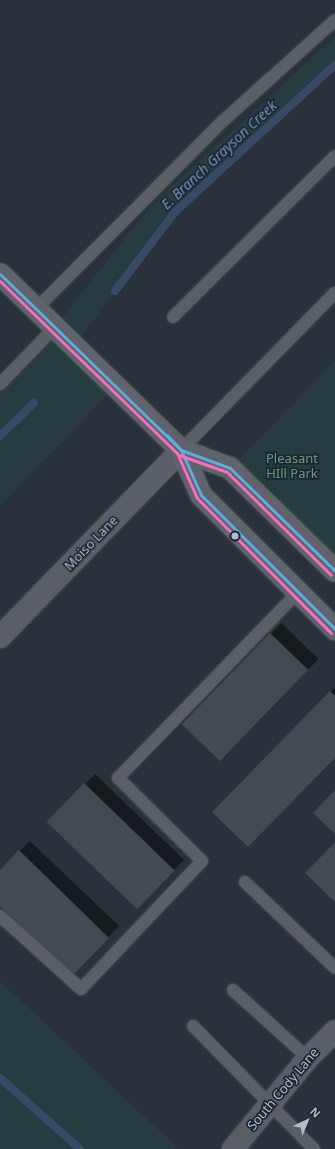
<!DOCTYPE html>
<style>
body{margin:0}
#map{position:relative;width:335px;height:1149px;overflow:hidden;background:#29313a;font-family:"Noto Sans",sans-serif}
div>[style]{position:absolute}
.green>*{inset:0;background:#263c40}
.shadow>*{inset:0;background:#0007;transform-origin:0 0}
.stream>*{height:8px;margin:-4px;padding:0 4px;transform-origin:4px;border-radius:4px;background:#374a66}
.building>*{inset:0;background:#434a52;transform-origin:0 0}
.roads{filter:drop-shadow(0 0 1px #484d54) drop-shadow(0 0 1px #484d54)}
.lane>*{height:12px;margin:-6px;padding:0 6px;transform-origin:6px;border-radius:6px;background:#5a5f66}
.street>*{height:22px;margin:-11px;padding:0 11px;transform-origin:11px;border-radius:11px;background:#5a5f66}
.secondary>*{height:22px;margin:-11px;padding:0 11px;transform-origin:11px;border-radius:11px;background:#5e636c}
.bus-1>*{height:3px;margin:-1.5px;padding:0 1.5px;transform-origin:1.5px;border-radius:1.5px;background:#5eabdc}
.bus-2>*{height:3px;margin:-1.5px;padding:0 1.5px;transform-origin:1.5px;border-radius:1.5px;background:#fb6dba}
.dots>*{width:11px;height:11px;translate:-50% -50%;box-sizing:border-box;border:2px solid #1c2635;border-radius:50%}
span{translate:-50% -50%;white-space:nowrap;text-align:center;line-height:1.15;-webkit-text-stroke:3.5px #1c2635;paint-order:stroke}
.park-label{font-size:13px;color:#6a9c75}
.street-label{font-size:13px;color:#b4bcca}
.water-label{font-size:14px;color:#7a93b3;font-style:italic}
.north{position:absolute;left:287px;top:1101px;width:40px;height:40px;-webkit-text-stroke:3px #1c2635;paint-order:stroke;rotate:44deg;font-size:11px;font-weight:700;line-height:16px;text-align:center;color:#b4bcca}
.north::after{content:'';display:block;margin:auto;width:14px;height:18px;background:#b4bcca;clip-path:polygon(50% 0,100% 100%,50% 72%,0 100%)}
</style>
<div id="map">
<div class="green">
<i style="clip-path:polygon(335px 37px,335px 65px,175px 212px,74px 346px,116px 386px,0 506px,0 384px,55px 327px,151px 205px)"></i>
<i style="clip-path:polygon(335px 361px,335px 571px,230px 468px)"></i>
<i style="clip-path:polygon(0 981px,179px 1149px,0 1149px)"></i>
</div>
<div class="shadow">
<i style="left:281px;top:623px;width:52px;height:140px;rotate:44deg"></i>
<i style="clip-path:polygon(335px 687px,335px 757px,214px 812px)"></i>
<i style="clip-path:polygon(95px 774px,184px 860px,147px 897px,48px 822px)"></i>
<i style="clip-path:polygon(30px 841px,119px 926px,82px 964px,0 905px,0 871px)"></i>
</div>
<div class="stream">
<i style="left:115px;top:291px;width:99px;rotate:-52.8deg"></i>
<i style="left:175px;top:212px;width:217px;rotate:-42.6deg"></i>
<i style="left:0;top:436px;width:47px;rotate:-44.1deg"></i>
<i style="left:0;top:1078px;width:107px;rotate:41.6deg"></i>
</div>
<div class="building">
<i style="left:270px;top:633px;width:53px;height:127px;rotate:44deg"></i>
<i style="clip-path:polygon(330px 691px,335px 696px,335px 758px,248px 847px,212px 812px)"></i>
<i style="left:84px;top:783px;width:126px;height:54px;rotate:44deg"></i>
<i style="clip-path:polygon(335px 790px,335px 834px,313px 813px)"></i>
<i style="clip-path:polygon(335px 842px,335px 902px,305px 873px)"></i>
<i style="clip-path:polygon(19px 850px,109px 938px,72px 976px,0 906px,0 870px)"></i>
</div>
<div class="roads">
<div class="lane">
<i style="left:36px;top:309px;width:265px;rotate:-45.2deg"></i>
<i style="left:223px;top:121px;width:151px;rotate:-42deg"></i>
<i style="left:173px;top:317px;width:228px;rotate:-44.8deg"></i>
<i style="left:0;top:384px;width:79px;rotate:-46deg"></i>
<i style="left:181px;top:450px;width:220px;rotate:-45.6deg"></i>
<i style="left:245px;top:882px;width:124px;rotate:43.7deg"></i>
<i style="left:0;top:916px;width:109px;rotate:42deg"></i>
<i style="left:81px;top:989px;width:176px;rotate:-46.6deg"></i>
<i style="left:202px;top:861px;width:118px;rotate:-135.3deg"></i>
<i style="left:118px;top:778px;width:259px;rotate:-45.9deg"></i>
<i style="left:233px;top:990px;width:101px;rotate:42.2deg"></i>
<i style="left:193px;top:1026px;width:173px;rotate:45.5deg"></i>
</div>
<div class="street">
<i style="left:0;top:637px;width:260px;rotate:-45.9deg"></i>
<i style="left:233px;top:1149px;width:118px;rotate:-50.5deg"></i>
<i style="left:308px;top:1058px;width:38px;rotate:-45deg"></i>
</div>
<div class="secondary">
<i style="left:0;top:274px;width:252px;rotate:44.2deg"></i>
<i style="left:181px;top:450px;width:49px;rotate:66deg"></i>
<i style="left:201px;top:495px;width:190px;rotate:45deg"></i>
<i style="left:181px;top:450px;width:52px;rotate:20.2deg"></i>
<i style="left:230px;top:468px;width:147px;rotate:44.4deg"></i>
</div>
</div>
<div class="bus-1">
<i style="left:0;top:274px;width:252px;rotate:44.2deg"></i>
<i style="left:181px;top:450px;width:49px;rotate:66deg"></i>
<i style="left:201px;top:495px;width:190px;rotate:45deg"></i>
<i style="left:167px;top:435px;width:21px;rotate:47deg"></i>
<i style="left:181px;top:450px;width:52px;rotate:20.2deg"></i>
<i style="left:230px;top:468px;width:147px;rotate:44.4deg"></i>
</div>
<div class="bus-2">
<i style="left:0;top:281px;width:247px;rotate:44.2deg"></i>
<i style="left:177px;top:453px;width:49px;rotate:66deg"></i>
<i style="left:197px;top:498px;width:190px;rotate:45.2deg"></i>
<i style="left:179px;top:455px;width:51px;rotate:19.5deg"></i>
<i style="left:227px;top:472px;width:146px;rotate:44.7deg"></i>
</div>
<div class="dots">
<i style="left:235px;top:536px;background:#b4bcca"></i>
</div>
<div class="park-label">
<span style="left:292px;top:466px">Pleasant<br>HIll Park</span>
</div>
<div class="street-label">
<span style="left:91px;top:543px;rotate:-46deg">Moiso Lane</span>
<span style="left:283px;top:1089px;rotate:-50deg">South Cody Lane</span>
</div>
<div class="water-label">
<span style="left:219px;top:155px;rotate:-43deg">E. Branch Grayson Creek</span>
</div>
<div class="north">N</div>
</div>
